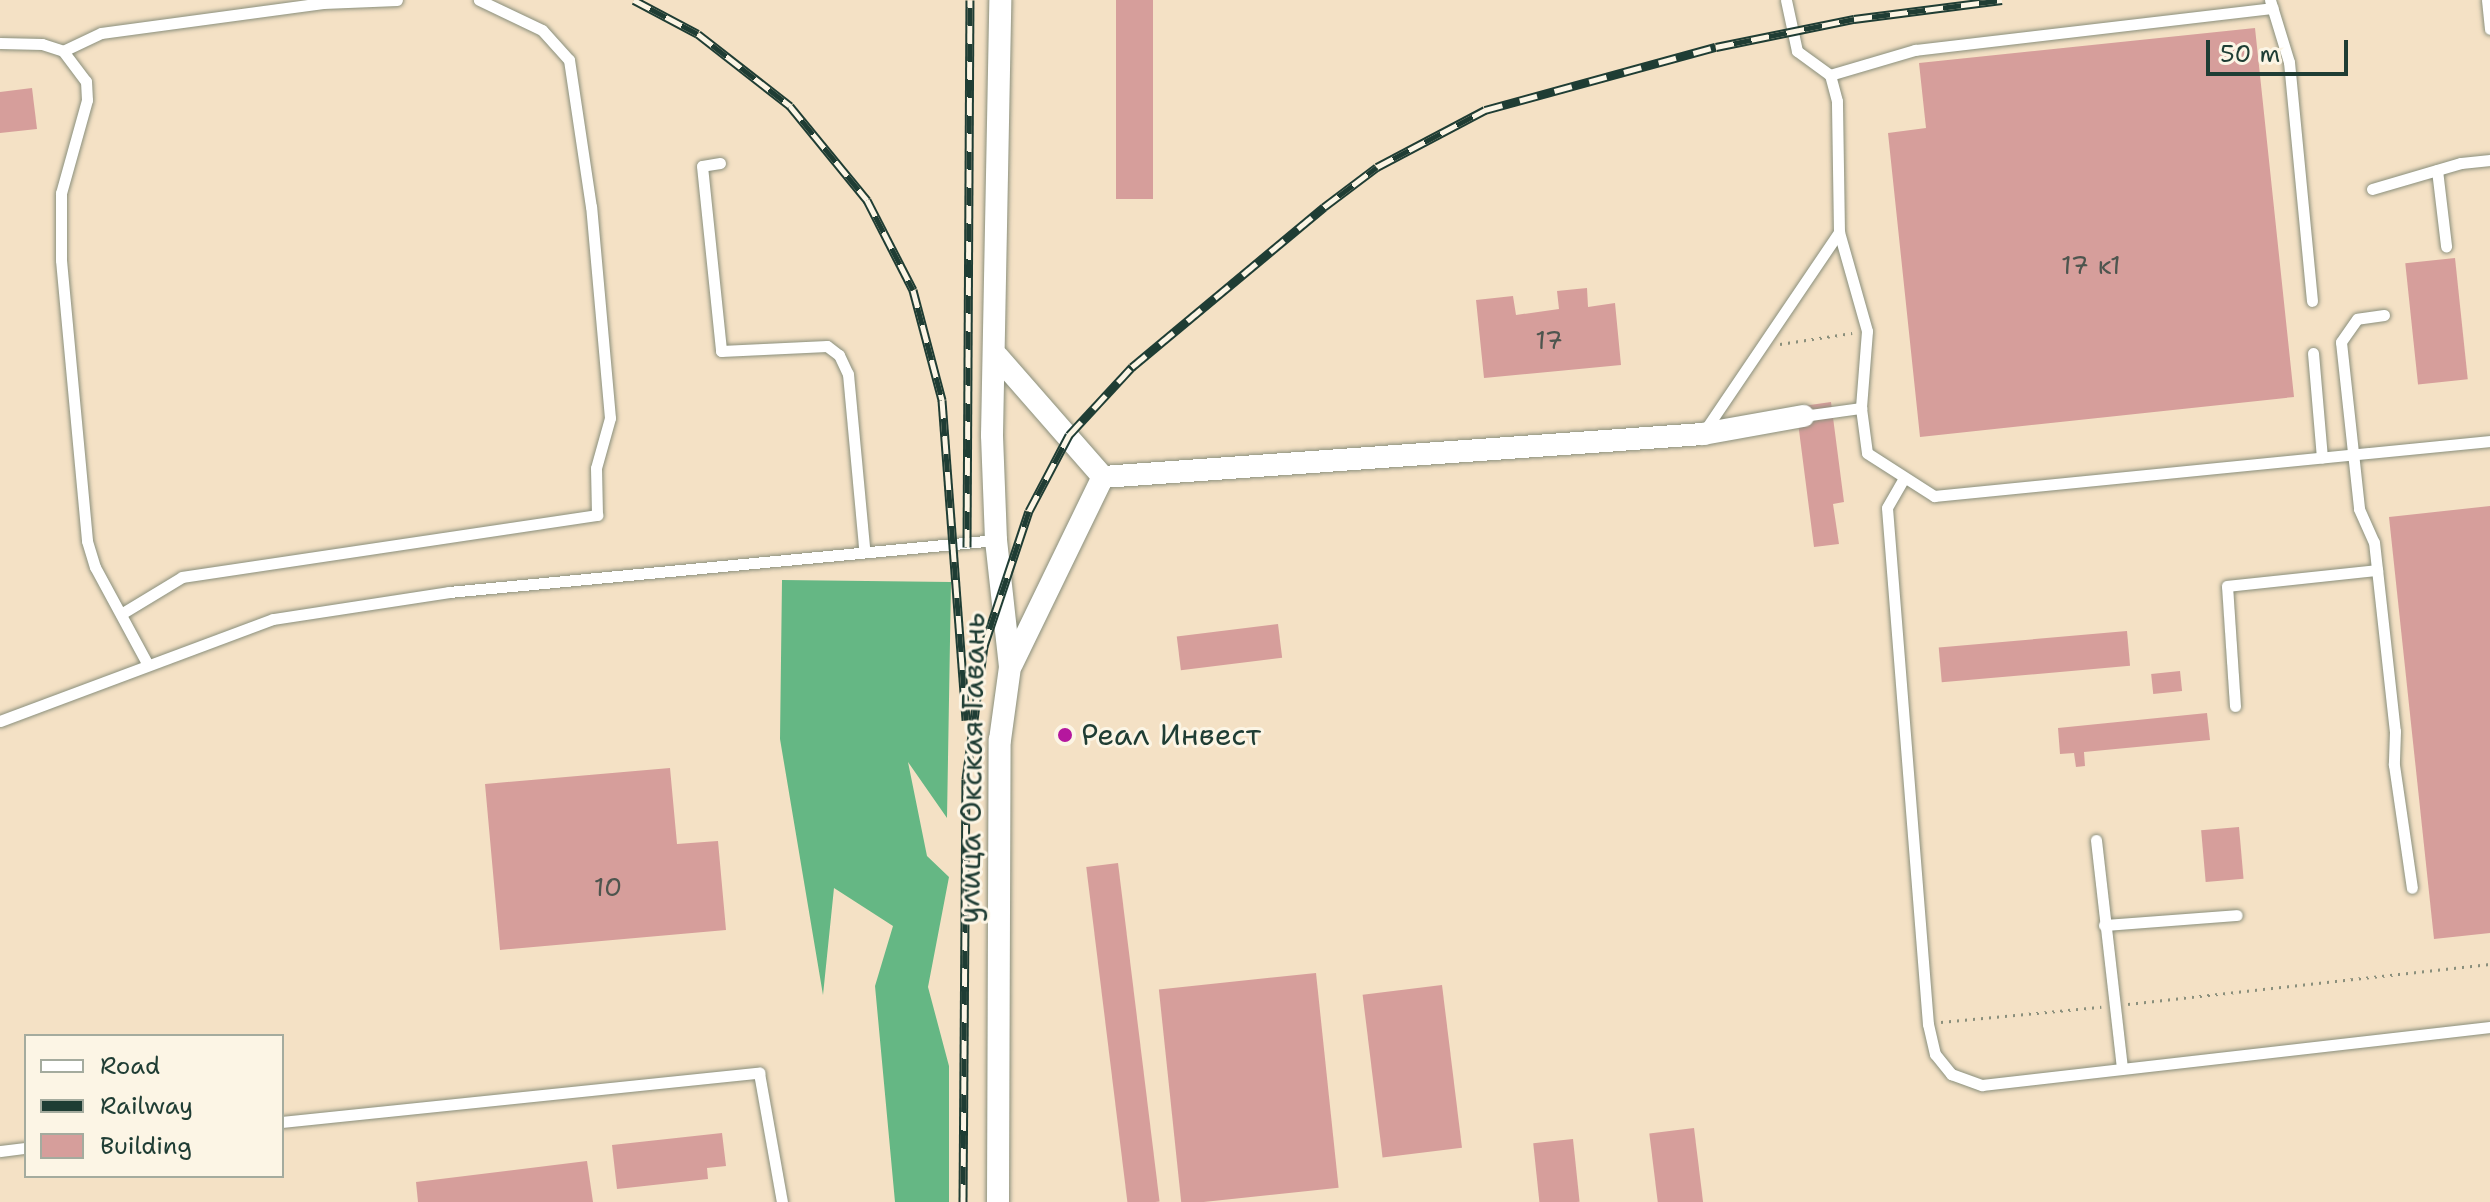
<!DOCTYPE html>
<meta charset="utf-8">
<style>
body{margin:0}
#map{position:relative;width:2490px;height:1202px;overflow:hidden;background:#f4e1c5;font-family:"Shantell Sans",sans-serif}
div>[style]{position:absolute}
.forest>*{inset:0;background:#65b784}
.building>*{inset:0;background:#d69e9b;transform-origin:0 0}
.path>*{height:3px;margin-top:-1.5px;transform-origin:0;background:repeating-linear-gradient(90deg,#8a8f7c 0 2px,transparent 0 8px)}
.roads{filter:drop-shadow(0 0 2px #8a8f7c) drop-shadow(0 0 2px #8a8f7c)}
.lane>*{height:11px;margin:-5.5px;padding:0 5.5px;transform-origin:5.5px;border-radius:5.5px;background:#fff}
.street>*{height:22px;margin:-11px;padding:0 11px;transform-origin:11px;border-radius:11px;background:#fff}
.rail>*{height:9px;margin-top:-4.5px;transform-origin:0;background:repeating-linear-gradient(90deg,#fcf5e5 0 18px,#1f3d34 0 36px);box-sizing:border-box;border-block:2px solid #1f3d34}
.dots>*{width:22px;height:22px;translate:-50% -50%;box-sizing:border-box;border:4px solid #fcf5e5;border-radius:50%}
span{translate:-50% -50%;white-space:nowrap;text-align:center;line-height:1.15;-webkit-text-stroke:6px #fcf5e5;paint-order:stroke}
.number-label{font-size:26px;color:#4d554e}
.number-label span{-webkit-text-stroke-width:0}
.poi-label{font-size:30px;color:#1f3d34}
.left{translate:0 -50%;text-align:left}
.street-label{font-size:30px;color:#1f3d34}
.legend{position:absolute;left:24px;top:1034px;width:260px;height:144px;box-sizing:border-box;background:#fcf5e5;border:2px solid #a4ab9e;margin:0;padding:10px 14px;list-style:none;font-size:24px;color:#1f3d34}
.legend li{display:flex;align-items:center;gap:16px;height:40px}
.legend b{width:40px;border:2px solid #a4ab9e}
.scale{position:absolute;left:2206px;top:40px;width:142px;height:36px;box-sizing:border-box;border:4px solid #1f3d34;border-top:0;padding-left:10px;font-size:24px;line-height:28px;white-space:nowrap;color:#1f3d34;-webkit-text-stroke:6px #fcf5e5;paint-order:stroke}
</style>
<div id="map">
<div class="forest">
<i style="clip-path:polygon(782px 580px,951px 582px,947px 818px,908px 762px,927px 856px,949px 877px,928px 987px,949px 1066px,949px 1202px,895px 1202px,875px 986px,893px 926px,834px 888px,823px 995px,780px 739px)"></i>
</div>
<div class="building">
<i style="left:1116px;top:0;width:37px;height:199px"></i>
<i style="clip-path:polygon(2255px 28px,2294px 397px,1920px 437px,1888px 133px,1926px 128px,1919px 63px)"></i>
<i style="clip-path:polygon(32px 88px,37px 129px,0 133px,0 92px)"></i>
<i style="left:2455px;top:258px;width:122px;height:50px;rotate:84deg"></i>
<i style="clip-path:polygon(1587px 288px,1588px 307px,1615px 303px,1621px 365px,1484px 378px,1476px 300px,1513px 296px,1516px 315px,1559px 309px,1557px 291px)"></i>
<i style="clip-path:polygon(1831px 402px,1844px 502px,1833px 504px,1839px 544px,1814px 547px,1796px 407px)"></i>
<i style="clip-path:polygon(2490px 506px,2490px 933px,2434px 939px,2389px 517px)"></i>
<i style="left:1278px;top:624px;width:34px;height:102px;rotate:83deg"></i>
<i style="left:2127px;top:631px;width:35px;height:189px;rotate:85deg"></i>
<i style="left:2180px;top:671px;width:20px;height:29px;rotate:84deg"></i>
<i style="clip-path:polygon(2207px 713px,2210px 740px,2084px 752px,2085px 766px,2076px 767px,2074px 753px,2060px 754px,2058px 728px)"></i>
<i style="clip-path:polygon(670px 768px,677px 844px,718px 841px,726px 930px,500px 950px,485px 784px)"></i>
<i style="left:2239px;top:827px;width:52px;height:38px;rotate:85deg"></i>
<i style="left:1118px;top:863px;width:341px;height:32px;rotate:83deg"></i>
<i style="left:1316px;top:973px;width:216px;height:158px;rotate:84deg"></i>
<i style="left:1442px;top:985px;width:164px;height:80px;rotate:83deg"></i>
<i style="left:1694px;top:1128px;width:75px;height:45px;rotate:83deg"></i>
<i style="clip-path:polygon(722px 1133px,726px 1166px,707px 1168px,708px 1179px,617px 1189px,612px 1145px)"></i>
<i style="left:1573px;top:1139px;width:63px;height:40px;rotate:84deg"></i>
<i style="clip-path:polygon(587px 1161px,593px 1202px,418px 1202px,416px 1182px)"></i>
</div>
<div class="path">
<i style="left:1780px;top:344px;width:73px;rotate:-8.7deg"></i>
<i style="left:2128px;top:1004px;width:364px;rotate:-6.3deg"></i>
<i style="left:1941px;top:1022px;width:161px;rotate:-5.4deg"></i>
</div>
<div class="roads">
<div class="lane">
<i style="left:2270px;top:0;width:65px;rotate:73deg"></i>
<i style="left:2289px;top:62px;width:240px;rotate:84.5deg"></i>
<i style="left:2487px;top:0;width:29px;rotate:84deg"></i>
<i style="left:0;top:43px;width:42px;rotate:1.4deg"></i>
<i style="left:42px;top:44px;width:22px;rotate:18deg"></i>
<i style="left:63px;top:51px;width:38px;rotate:53deg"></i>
<i style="left:86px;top:81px;width:19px;rotate:87deg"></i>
<i style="left:87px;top:100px;width:97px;rotate:105.6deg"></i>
<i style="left:61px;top:193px;width:67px;rotate:90deg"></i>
<i style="left:61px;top:260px;width:282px;rotate:84.7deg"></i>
<i style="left:87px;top:541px;width:27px;rotate:73deg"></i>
<i style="left:95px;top:567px;width:109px;rotate:61.6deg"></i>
<i style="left:63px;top:51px;width:42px;rotate:-25.3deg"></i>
<i style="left:101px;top:33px;width:224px;rotate:-7.7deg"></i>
<i style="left:323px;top:3px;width:74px;rotate:-2.3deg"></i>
<i style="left:1830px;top:75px;width:89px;rotate:-16.4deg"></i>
<i style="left:1915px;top:50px;width:360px;rotate:-6.7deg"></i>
<i style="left:720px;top:163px;width:18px;rotate:171deg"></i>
<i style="left:702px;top:166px;width:186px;rotate:84.1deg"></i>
<i style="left:721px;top:351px;width:106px;rotate:-2.7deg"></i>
<i style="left:827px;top:346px;width:15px;rotate:37deg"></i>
<i style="left:839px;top:355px;width:21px;rotate:65deg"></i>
<i style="left:848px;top:374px;width:175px;rotate:84.7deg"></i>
<i style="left:2437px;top:170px;width:77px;rotate:83.2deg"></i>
<i style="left:2372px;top:189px;width:93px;rotate:-16.3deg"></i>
<i style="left:2461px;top:163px;width:29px;rotate:-6deg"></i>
<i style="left:1839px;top:232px;width:103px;rotate:74.2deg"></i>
<i style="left:1867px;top:331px;width:77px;rotate:94.5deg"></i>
<i style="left:2384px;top:315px;width:27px;rotate:172deg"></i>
<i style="left:2357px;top:319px;width:28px;rotate:125deg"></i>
<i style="left:2341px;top:342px;width:168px;rotate:83.8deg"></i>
<i style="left:2359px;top:509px;width:36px;rotate:66deg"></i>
<i style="left:2374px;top:542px;width:190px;rotate:83.7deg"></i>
<i style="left:2395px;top:731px;width:34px;rotate:92deg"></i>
<i style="left:2394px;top:765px;width:124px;rotate:81.7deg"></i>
<i style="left:2313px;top:353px;width:105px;rotate:85.1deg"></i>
<i style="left:1803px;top:416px;width:59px;rotate:-7.9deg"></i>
<i style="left:1861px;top:408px;width:45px;rotate:82.4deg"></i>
<i style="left:1867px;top:453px;width:80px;rotate:32.7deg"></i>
<i style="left:1934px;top:496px;width:559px;rotate:-5.65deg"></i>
<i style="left:1703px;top:433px;width:243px;rotate:-55.9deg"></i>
<i style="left:1839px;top:232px;width:131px;rotate:-90.9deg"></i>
<i style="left:1837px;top:101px;width:27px;rotate:-105deg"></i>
<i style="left:1830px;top:75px;width:41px;rotate:-144deg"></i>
<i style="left:1797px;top:51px;width:52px;rotate:-102.2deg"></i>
<i style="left:1904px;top:478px;width:34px;rotate:120deg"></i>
<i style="left:1887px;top:508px;width:518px;rotate:85.46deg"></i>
<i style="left:1928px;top:1024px;width:31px;rotate:77deg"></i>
<i style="left:1935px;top:1054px;width:26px;rotate:51deg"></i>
<i style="left:1951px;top:1074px;width:33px;rotate:20deg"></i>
<i style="left:1982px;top:1085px;width:511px;rotate:-6.51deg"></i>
<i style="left:121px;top:614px;width:71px;rotate:-31.2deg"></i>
<i style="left:182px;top:577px;width:420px;rotate:-8.5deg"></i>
<i style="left:597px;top:515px;width:47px;rotate:-91.2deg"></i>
<i style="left:596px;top:468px;width:52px;rotate:-74.4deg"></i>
<i style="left:610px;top:418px;width:212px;rotate:-95.1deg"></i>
<i style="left:591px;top:207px;width:149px;rotate:-98.5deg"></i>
<i style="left:569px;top:60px;width:40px;rotate:-132deg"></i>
<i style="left:542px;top:30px;width:70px;rotate:-154.5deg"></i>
<i style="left:2235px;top:706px;width:120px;rotate:-93.8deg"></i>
<i style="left:2227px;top:586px;width:151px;rotate:-6.1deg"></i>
<i style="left:0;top:721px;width:291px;rotate:-20.5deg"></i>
<i style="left:273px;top:619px;width:178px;rotate:-8.7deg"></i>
<i style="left:449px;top:592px;width:549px;rotate:-5.43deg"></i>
<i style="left:2096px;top:840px;width:230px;rotate:83.5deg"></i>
<i style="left:2104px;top:925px;width:133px;rotate:-4.3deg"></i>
<i style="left:282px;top:1122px;width:480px;rotate:-5.9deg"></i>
<i style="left:759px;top:1073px;width:131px;rotate:79.9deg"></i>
<i style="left:0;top:1151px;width:26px;rotate:-7deg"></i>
</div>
<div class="street">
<i style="left:998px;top:357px;width:159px;rotate:48.8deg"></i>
<i style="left:1012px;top:664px;width:208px;rotate:-64.1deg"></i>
<i style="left:1103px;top:477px;width:602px;rotate:-4.1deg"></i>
<i style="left:1703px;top:434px;width:102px;rotate:-10.2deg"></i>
<i style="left:998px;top:1202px;width:462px;rotate:-89.8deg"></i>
<i style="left:1000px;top:740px;width:74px;rotate:-82.2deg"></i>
<i style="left:1010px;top:667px;width:128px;rotate:-96.3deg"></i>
<i style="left:996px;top:540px;width:105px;rotate:-92.2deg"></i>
<i style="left:992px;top:435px;width:435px;rotate:-88.9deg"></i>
</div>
</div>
<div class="rail">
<i style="left:634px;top:0;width:72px;rotate:28deg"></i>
<i style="left:698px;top:34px;width:117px;rotate:38deg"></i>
<i style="left:790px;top:106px;width:122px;rotate:50.7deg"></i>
<i style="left:867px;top:200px;width:101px;rotate:62.9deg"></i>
<i style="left:913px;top:290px;width:114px;rotate:75.2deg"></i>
<i style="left:942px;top:400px;width:321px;rotate:85.7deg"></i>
<i style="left:967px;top:547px;width:547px;rotate:-89.69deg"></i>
<i style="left:963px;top:1202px;width:423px;rotate:-89.6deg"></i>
<i style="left:966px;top:779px;width:134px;rotate:-82.3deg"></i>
<i style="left:984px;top:646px;width:142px;rotate:-71.6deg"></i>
<i style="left:1029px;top:511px;width:86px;rotate:-62.2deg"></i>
<i style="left:1069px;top:435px;width:93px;rotate:-47.2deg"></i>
<i style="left:1132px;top:367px;width:250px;rotate:-39.8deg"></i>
<i style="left:1324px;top:207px;width:66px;rotate:-37deg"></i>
<i style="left:1377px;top:167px;width:122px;rotate:-27.8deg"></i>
<i style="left:1485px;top:110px;width:239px;rotate:-15.3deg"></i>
<i style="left:1716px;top:47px;width:141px;rotate:-11.5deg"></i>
<i style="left:1854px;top:19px;width:149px;rotate:-7.3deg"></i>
</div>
<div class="dots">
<i style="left:1065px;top:735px;background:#b5179e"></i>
</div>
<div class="number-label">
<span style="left:2091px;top:265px">17 к1</span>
<span style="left:1549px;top:340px">17</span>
<span style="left:608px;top:887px">10</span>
</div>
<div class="poi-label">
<span class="left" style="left:1081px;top:735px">Реал Инвест</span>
</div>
<div class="street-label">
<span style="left:972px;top:768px;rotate:-89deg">улица Окская Гавань</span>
</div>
<ul class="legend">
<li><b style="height:10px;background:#fff"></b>Road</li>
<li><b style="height:10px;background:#1f3d34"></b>Railway</li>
<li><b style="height:22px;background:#d69e9b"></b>Building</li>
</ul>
<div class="scale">50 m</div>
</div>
